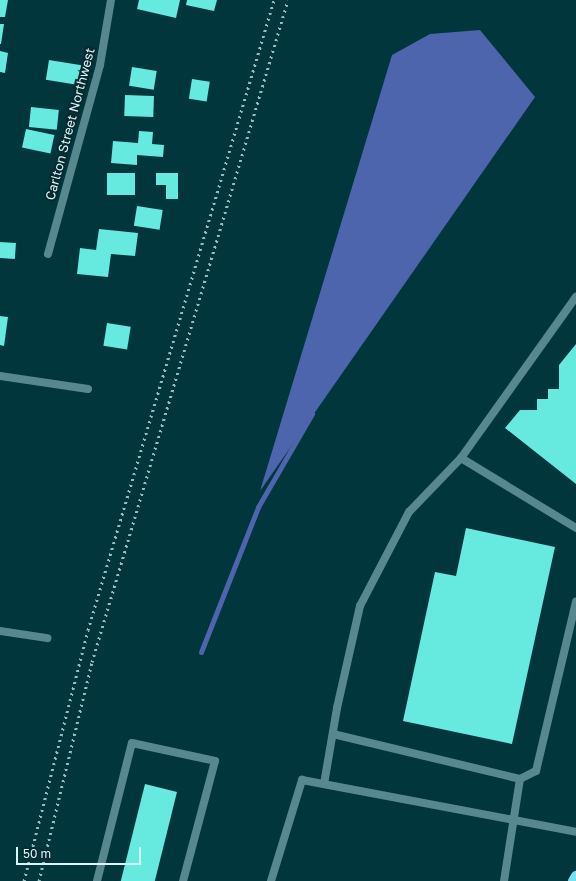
<!DOCTYPE html>
<style>
body{margin:0}
#map{position:relative;width:576px;height:881px;overflow:hidden;background:#01363c;font-family:"Golos Text",sans-serif}
div>[style]{position:absolute}
.water>*{inset:0;background:#4c65ad}
.stream>*{height:5px;margin:-2.5px;padding:0 2.5px;transform-origin:2.5px;border-radius:2.5px;background:#4c65ad}
.building>*{inset:0;background:#66eadf;transform-origin:0 0}
.service>*{height:8px;margin:-4px;padding:0 4px;transform-origin:4px;border-radius:4px;background:#58888f}
.minor>*{height:8px;margin:-4px;padding:0 4px;transform-origin:4px;border-radius:4px;background:#58888f}
.primary>*{height:10px;margin:-5px;padding:0 5px;transform-origin:5px;border-radius:5px;background:#78e1f0}
.rail>*{height:3px;margin-top:-1.5px;transform-origin:0;background:repeating-linear-gradient(90deg,#97bcc1 0 2px,transparent 0 6px)}
span{translate:-50% -50%;white-space:nowrap;text-align:center;line-height:1.15;-webkit-text-stroke:4px #082a2f;paint-order:stroke}
.street-label{font-size:13px;color:#d9f8fc}
.scale{position:absolute;left:16px;top:847px;width:125px;height:18px;box-sizing:border-box;border:2px solid #d9f8fc;border-top:0;padding-left:5px;font-size:12px;line-height:14px;white-space:nowrap;color:#d9f8fc;-webkit-text-stroke:3px #082a2f;paint-order:stroke}
</style>
<div id="map">
<div class="water">
<i style="clip-path:polygon(480px 30px,535px 97px,260px 491px,392px 55px,430px 34px)"></i>
</div>
<div class="stream">
<i style="left:201px;top:652px;width:156px;rotate:-68.5deg"></i>
<i style="left:258px;top:507px;width:108px;rotate:-59.9deg"></i>
</div>
<div class="building">
<i style="clip-path:polygon(0 0,8px 0,5px 17px,0 17px)"></i>
<i style="clip-path:polygon(139px 0,180px 0,176px 18px,137px 9px)"></i>
<i style="clip-path:polygon(187px 0,217px 0,214px 11px,186px 5px)"></i>
<i style="clip-path:polygon(0 24px,4px 24px,1px 44px,0 44px)"></i>
<i style="clip-path:polygon(0 51px,8px 53px,5px 73px,0 72px)"></i>
<i style="left:49px;top:60px;width:33px;height:20px;rotate:9deg"></i>
<i style="left:132px;top:67px;width:25px;height:19px;rotate:9deg"></i>
<i style="left:192px;top:79px;width:18px;height:20px;rotate:9deg"></i>
<i style="left:125px;top:95px;width:29px;height:21px;rotate:2deg"></i>
<i style="left:31px;top:107px;width:28px;height:20px;rotate:6deg"></i>
<i style="left:26px;top:129px;width:29px;height:19px;rotate:12deg"></i>
<i style="clip-path:polygon(139px 131px,153px 132px,152px 144px,164px 145px,163px 157px,137px 155px,137px 165px,111px 163px,113px 141px,138px 143px)"></i>
<i style="left:107px;top:173px;width:28px;height:22px"></i>
<i style="clip-path:polygon(156px 173px,178px 173px,178px 199px,166px 199px,166px 185px,156px 185px)"></i>
<i style="left:137px;top:206px;width:26px;height:20px;rotate:9deg"></i>
<i style="clip-path:polygon(99px 229px,138px 233px,135px 256px,111px 254px,108px 277px,77px 274px,80px 248px,96px 250px)"></i>
<i style="left:0;top:242px;width:16px;height:16px;rotate:4deg"></i>
<i style="clip-path:polygon(0 316px,8px 317px,4px 346px,0 345px)"></i>
<i style="left:107px;top:323px;width:24px;height:23px;rotate:9deg"></i>
<i style="clip-path:polygon(576px 344px,576px 484px,505px 428px,520px 410px,537px 410px,537px 399px,548px 399px,548px 389px,559px 389px,559px 365px)"></i>
<i style="clip-path:polygon(466px 528px,555px 547px,512px 744px,403px 721px,435px 572px,456px 576px)"></i>
<i style="left:145px;top:784px;width:33px;height:100px;rotate:14deg"></i>
</div>
<div class="service">
<i style="left:461px;top:458px;width:198px;rotate:-54.5deg"></i>
<i style="left:333px;top:734px;width:192px;rotate:13.5deg"></i>
<i style="left:324px;top:784px;width:77px;rotate:-80.3deg"></i>
<i style="left:337px;top:708px;width:105px;rotate:-77.3deg"></i>
<i style="left:360px;top:606px;width:106px;rotate:-62.5deg"></i>
<i style="left:409px;top:512px;width:75px;rotate:-46.1deg"></i>
<i style="left:461px;top:458px;width:135px;rotate:31.3deg"></i>
<i style="left:97px;top:881px;width:142px;rotate:-75.8deg"></i>
<i style="left:132px;top:743px;width:85px;rotate:12.2deg"></i>
<i style="left:215px;top:761px;width:124px;rotate:104.9deg"></i>
<i style="left:504px;top:881px;width:103px;rotate:-81.1deg"></i>
<i style="left:520px;top:779px;width:18px;rotate:-27deg"></i>
<i style="left:536px;top:771px;width:174px;rotate:-76.7deg"></i>
</div>
<div class="minor">
<i style="left:48px;top:254px;width:196px;rotate:-74.6deg"></i>
<i style="left:100px;top:65px;width:66px;rotate:-80.4deg"></i>
<i style="left:0;top:376px;width:89px;rotate:8.4deg"></i>
<i style="left:0;top:631px;width:48px;rotate:8.5deg"></i>
<i style="left:271px;top:881px;width:106px;rotate:-72.9deg"></i>
<i style="left:302px;top:780px;width:279px;rotate:10.7deg"></i>
</div>
<div class="primary">
<i style="left:573px;top:881px;width:6px;rotate:-59deg"></i>
</div>
<div class="rail">
<i style="left:24px;top:881px;width:259px;rotate:-75.7deg"></i>
<i style="left:88px;top:630px;width:657px;rotate:-73.55deg"></i>
<i style="left:39px;top:881px;width:225px;rotate:-76.4deg"></i>
<i style="left:92px;top:662px;width:690px;rotate:-73.51deg"></i>
</div>
<div class="street-label">
<span style="left:70px;top:124px;rotate:-75deg">Carlton Street Northwest</span>
</div>
<div class="scale">50 m</div>
</div>
